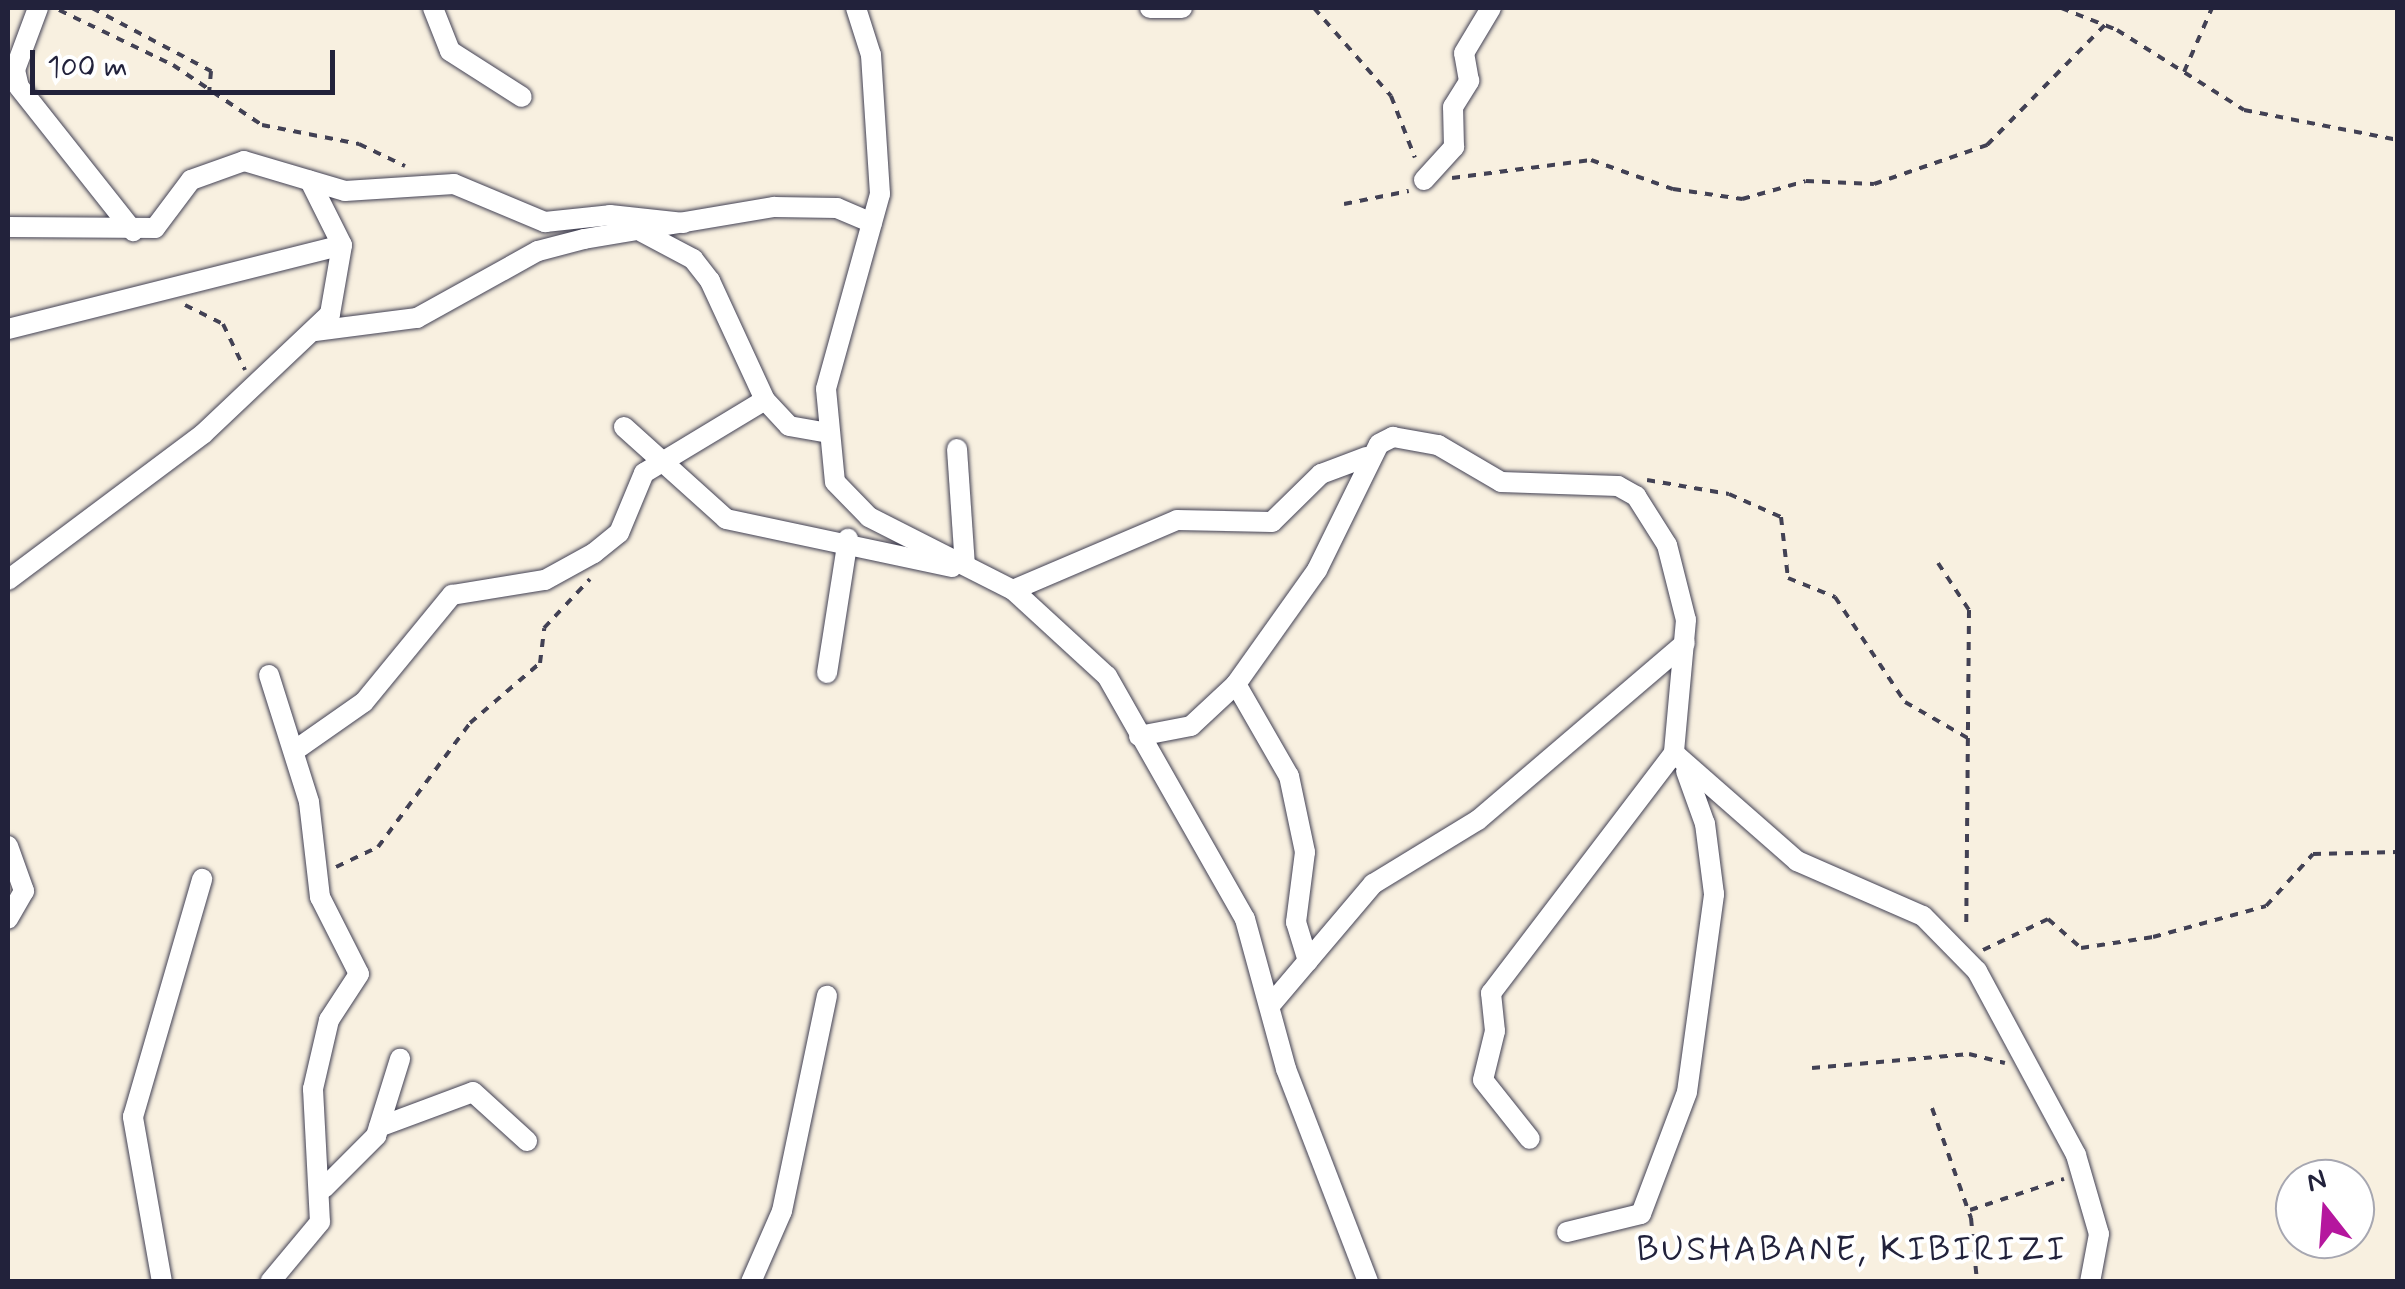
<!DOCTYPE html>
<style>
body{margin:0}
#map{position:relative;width:2405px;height:1289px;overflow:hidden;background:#f8f0e0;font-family:Mynerve,sans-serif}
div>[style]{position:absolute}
.path>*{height:4px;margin-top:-2px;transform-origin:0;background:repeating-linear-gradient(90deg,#424154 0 8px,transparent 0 16px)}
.roads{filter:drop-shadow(0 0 2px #424154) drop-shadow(0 0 2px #424154)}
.street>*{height:20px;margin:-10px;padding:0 10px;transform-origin:10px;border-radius:10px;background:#fff}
span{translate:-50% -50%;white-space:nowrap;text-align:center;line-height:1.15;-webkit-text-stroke:8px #fff;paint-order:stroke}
.neighbourhood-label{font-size:35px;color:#22223b;letter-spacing:2.5px}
.frame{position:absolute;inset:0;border:10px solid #22223b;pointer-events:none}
.north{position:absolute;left:2275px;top:1159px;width:100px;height:100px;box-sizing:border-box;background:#fff;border:2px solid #a7a7b1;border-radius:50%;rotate:343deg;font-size:28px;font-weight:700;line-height:40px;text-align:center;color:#22223b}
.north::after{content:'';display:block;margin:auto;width:35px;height:45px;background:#b5179e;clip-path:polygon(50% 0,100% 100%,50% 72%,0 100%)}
.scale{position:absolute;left:30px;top:50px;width:305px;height:45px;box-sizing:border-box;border:5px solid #22223b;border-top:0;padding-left:12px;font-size:30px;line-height:35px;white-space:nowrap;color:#22223b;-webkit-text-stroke:8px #fff;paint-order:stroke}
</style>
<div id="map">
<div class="path">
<i style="left:92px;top:8px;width:135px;rotate:27.9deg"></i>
<i style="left:211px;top:71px;width:22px;rotate:95deg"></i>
<i style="left:1314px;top:8px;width:117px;rotate:48.8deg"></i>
<i style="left:1391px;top:96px;width:66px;rotate:68.8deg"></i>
<i style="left:2061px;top:8px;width:60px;rotate:21.4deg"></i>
<i style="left:2117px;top:30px;width:150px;rotate:32.2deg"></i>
<i style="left:2244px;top:110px;width:157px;rotate:11deg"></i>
<i style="left:59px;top:10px;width:127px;rotate:25.8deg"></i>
<i style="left:173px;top:65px;width:107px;rotate:34deg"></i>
<i style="left:262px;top:125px;width:99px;rotate:11.1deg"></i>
<i style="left:359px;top:144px;width:51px;rotate:25.6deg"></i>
<i style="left:2184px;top:72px;width:70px;rotate:-66.4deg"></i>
<i style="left:1452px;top:178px;width:140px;rotate:-7.4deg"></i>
<i style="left:1591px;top:160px;width:87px;rotate:19.5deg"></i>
<i style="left:1673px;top:189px;width:70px;rotate:8.2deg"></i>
<i style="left:1742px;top:199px;width:66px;rotate:-15.7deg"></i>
<i style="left:1806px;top:181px;width:68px;rotate:2.5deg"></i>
<i style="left:1874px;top:184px;width:120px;rotate:-19deg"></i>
<i style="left:1987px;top:145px;width:168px;rotate:-45.5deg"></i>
<i style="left:1344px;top:204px;width:66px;rotate:-11.3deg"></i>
<i style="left:185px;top:305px;width:42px;rotate:26.6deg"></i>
<i style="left:223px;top:324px;width:51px;rotate:64.4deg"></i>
<i style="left:1647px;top:480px;width:83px;rotate:9.7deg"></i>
<i style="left:1729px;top:494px;width:57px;rotate:23.9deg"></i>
<i style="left:1781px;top:517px;width:61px;rotate:83.5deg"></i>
<i style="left:1788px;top:578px;width:51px;rotate:22deg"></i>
<i style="left:1835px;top:597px;width:126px;rotate:56.3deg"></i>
<i style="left:1905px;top:702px;width:76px;rotate:29.9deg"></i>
<i style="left:1938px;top:563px;width:56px;rotate:56.6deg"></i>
<i style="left:1969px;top:610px;width:319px;rotate:90.5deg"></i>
<i style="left:336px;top:867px;width:47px;rotate:-25.5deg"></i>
<i style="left:378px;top:847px;width:154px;rotate:-53.4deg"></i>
<i style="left:470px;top:723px;width:92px;rotate:-40.6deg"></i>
<i style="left:540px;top:663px;width:35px;rotate:-83deg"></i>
<i style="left:544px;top:628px;width:67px;rotate:-46.8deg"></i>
<i style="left:1983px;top:950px;width:72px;rotate:-25.5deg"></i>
<i style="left:2048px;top:919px;width:44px;rotate:41.3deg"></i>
<i style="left:2081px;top:948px;width:73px;rotate:-8.7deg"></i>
<i style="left:2153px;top:937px;width:117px;rotate:-15.3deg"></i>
<i style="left:2266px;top:906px;width:70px;rotate:-47.9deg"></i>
<i style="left:2313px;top:854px;width:85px;rotate:-1.3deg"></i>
<i style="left:1812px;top:1068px;width:158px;rotate:-5.1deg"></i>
<i style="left:1969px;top:1054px;width:37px;rotate:14deg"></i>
<i style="left:1932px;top:1108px;width:117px;rotate:70.5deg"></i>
<i style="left:1971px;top:1218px;width:64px;rotate:84.6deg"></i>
<i style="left:1970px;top:1210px;width:99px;rotate:-18.3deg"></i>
</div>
<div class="roads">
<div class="street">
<i style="left:38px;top:8px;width:66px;rotate:110.4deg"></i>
<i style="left:15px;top:70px;width:17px;rotate:77deg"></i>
<i style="left:19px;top:87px;width:184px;rotate:51.6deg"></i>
<i style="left:433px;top:8px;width:46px;rotate:68.4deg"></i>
<i style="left:450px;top:51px;width:85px;rotate:32.6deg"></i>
<i style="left:856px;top:8px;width:49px;rotate:72.3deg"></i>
<i style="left:871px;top:55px;width:139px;rotate:86.3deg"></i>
<i style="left:880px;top:194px;width:202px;rotate:105.5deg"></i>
<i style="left:826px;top:389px;width:93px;rotate:84.5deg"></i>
<i style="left:835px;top:482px;width:49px;rotate:45.8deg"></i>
<i style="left:869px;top:517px;width:161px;rotate:26.9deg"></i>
<i style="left:1013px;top:590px;width:127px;rotate:42.5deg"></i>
<i style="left:1107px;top:676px;width:279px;rotate:60.4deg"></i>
<i style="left:1245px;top:919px;width:156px;rotate:74.7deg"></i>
<i style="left:1286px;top:1069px;width:228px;rotate:68.9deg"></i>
<i style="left:1150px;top:8px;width:32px"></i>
<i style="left:1424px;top:180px;width:45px;rotate:-47.7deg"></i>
<i style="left:1454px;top:147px;width:40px;rotate:-91.4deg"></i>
<i style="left:1453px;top:107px;width:31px;rotate:-58deg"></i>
<i style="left:1469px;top:81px;width:28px;rotate:-100deg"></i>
<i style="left:1464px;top:53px;width:52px;rotate:-59deg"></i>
<i style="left:8px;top:227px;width:147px;rotate:0.4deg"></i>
<i style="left:155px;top:228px;width:60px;rotate:-53.1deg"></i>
<i style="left:191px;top:180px;width:56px;rotate:-19.7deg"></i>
<i style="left:244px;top:161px;width:105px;rotate:16.5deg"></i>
<i style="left:345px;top:191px;width:109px;rotate:-3.7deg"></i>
<i style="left:454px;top:184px;width:99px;rotate:22.7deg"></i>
<i style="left:545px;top:222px;width:65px;rotate:-6.1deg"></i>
<i style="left:610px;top:215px;width:74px;rotate:6.2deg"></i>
<i style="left:642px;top:232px;width:58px;rotate:27.9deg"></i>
<i style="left:693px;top:259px;width:28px;rotate:52deg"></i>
<i style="left:710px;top:281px;width:131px;rotate:65.2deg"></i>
<i style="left:765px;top:400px;width:35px;rotate:47deg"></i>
<i style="left:789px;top:426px;width:36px;rotate:10deg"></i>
<i style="left:8px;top:329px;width:344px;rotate:-14.1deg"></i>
<i style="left:315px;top:331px;width:103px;rotate:-7.3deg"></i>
<i style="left:417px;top:318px;width:138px;rotate:-29deg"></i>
<i style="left:538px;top:251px;width:48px;rotate:-14.6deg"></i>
<i style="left:584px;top:239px;width:193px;rotate:-9.6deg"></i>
<i style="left:774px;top:207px;width:63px;rotate:0.9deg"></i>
<i style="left:837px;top:208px;width:38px;rotate:23deg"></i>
<i style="left:624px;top:427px;width:137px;rotate:42deg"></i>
<i style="left:726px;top:519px;width:231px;rotate:12deg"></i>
<i style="left:957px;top:449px;width:116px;rotate:86.1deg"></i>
<i style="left:8px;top:580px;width:244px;rotate:-36.8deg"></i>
<i style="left:203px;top:434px;width:175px;rotate:-43.4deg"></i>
<i style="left:330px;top:314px;width:70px;rotate:-80.1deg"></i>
<i style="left:342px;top:245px;width:72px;rotate:-116.6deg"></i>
<i style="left:1013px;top:590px;width:178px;rotate:-23.1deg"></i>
<i style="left:1177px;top:520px;width:95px;rotate:1.2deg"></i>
<i style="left:1272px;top:522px;width:69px;rotate:-44.4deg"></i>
<i style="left:1321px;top:474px;width:48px;rotate:-20.7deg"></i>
<i style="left:827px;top:673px;width:136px;rotate:-81.1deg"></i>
<i style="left:269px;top:675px;width:133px;rotate:72.5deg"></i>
<i style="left:309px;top:802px;width:96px;rotate:83.4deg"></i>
<i style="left:320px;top:897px;width:86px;rotate:63.1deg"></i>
<i style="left:359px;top:974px;width:55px;rotate:123.1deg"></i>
<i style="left:329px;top:1020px;width:71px;rotate:103.1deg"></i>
<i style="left:313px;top:1089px;width:133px;rotate:87deg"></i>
<i style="left:320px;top:1222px;width:78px;rotate:129.8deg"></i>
<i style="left:1236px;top:684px;width:106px;rotate:60.1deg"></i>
<i style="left:1289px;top:776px;width:78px;rotate:78.1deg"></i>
<i style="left:1305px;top:852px;width:71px;rotate:97.3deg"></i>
<i style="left:1296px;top:922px;width:41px;rotate:72.9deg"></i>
<i style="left:1139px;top:736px;width:53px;rotate:-10.9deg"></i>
<i style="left:1191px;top:726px;width:62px;rotate:-43deg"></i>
<i style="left:1236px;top:684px;width:140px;rotate:-54.6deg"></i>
<i style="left:1317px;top:570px;width:140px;rotate:-63.8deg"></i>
<i style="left:1379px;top:444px;width:16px;rotate:-27deg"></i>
<i style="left:1393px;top:437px;width:46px;rotate:10.1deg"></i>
<i style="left:1438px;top:445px;width:73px;rotate:30.4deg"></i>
<i style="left:1501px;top:482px;width:117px;rotate:2deg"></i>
<i style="left:1618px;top:486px;width:21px;rotate:29deg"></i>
<i style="left:1636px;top:496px;width:58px;rotate:57.7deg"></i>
<i style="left:1667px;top:545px;width:77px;rotate:75.8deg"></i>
<i style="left:1686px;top:620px;width:134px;rotate:95.2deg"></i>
<i style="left:1674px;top:753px;width:302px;rotate:127.3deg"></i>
<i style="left:1491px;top:993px;width:38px;rotate:84deg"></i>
<i style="left:1495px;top:1031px;width:50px;rotate:103.8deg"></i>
<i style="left:1483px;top:1080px;width:75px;rotate:51.5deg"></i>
<i style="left:294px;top:751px;width:85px;rotate:-35deg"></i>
<i style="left:364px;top:702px;width:139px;rotate:-50.6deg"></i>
<i style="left:452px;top:595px;width:94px;rotate:-9.2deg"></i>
<i style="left:545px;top:580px;width:56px;rotate:-28.9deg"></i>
<i style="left:594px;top:553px;width:32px;rotate:-39deg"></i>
<i style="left:619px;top:533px;width:65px;rotate:-67.4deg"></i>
<i style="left:644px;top:473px;width:141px;rotate:-31.1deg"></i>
<i style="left:1674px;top:753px;width:164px;rotate:41.3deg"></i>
<i style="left:1797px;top:861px;width:137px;rotate:23.6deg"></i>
<i style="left:1923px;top:916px;width:77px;rotate:45.5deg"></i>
<i style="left:1977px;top:971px;width:209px;rotate:61.7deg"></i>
<i style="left:2076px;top:1155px;width:82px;rotate:73.8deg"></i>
<i style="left:2099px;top:1234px;width:49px;rotate:100.6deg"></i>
<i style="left:8px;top:846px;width:48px;rotate:70.4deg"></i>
<i style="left:24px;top:891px;width:32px;rotate:120deg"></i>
<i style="left:1273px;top:1002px;width:155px;rotate:-49.7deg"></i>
<i style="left:1373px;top:884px;width:123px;rotate:-31.4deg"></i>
<i style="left:1478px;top:820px;width:272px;rotate:-40.5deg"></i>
<i style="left:379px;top:1127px;width:100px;rotate:-20.4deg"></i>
<i style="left:473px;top:1092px;width:73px;rotate:42.2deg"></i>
<i style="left:324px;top:1188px;width:74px;rotate:-45deg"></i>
<i style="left:376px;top:1136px;width:81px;rotate:-72.7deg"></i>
<i style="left:1567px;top:1232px;width:76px;rotate:-13.7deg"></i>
<i style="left:1641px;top:1214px;width:130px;rotate:-69.3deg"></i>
<i style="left:1687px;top:1092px;width:200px;rotate:-82.2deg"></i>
<i style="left:1714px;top:894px;width:71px;rotate:-97.3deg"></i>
<i style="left:1705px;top:824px;width:56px;rotate:-109.7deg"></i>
<i style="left:162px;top:1282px;width:168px;rotate:-100deg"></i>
<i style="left:133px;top:1117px;width:248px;rotate:-73.8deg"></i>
<i style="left:751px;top:1282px;width:77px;rotate:-66.4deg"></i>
<i style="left:782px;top:1211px;width:220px;rotate:-78.2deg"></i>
</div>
</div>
<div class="neighbourhood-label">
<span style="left:1852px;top:1250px">BUSHABANE, KIBIRIZI</span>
</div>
<div class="frame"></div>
<div class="north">N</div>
<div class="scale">100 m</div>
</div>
